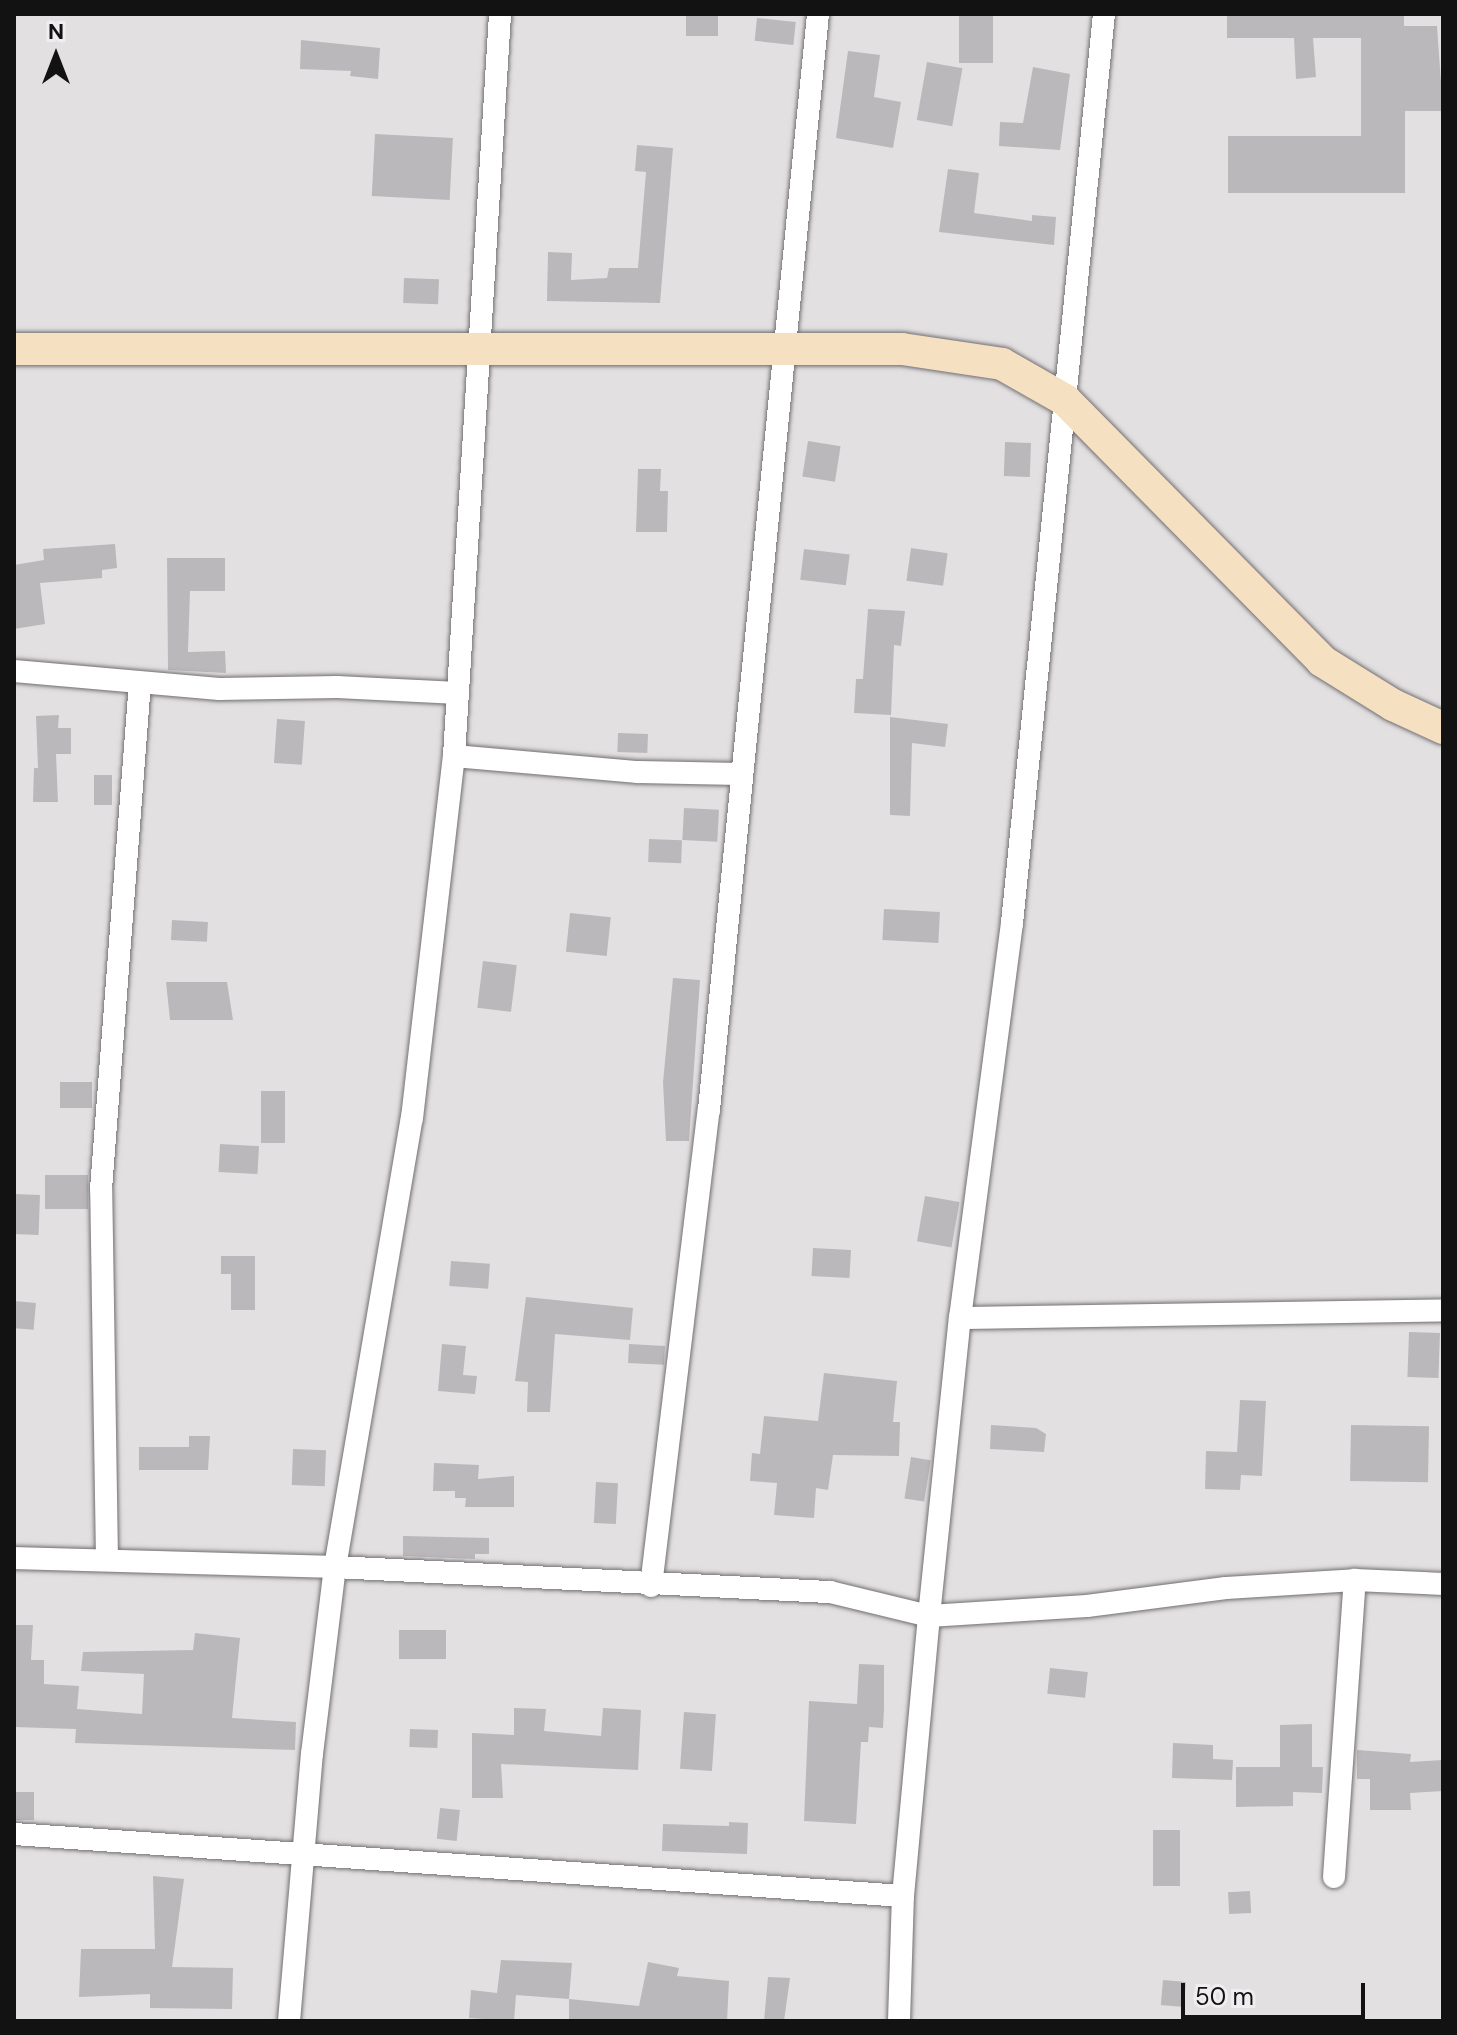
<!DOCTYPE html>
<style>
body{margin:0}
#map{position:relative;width:1457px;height:2035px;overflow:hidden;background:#e3e0e2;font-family:"DM Sans",sans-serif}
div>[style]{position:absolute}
.building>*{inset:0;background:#bbb8bb;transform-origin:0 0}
.roads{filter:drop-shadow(0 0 2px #726f72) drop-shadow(0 0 2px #726f72)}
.street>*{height:22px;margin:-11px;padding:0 11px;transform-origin:11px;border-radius:11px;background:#fff}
.secondary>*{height:32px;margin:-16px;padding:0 16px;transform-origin:16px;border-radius:16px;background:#f6e0c2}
span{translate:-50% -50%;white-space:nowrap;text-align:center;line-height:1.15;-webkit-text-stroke:6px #f0edf0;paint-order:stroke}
.frame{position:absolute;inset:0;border:16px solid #131213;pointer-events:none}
.north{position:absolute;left:16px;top:16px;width:80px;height:80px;-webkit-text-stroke:6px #f0edf0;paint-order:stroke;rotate:0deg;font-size:22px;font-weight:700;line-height:32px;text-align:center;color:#131213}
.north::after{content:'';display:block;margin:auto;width:28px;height:36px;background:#131213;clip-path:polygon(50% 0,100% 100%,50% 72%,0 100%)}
.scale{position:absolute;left:1181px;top:1983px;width:184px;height:36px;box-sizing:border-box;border:4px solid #131213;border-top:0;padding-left:10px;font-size:24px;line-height:28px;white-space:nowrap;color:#131213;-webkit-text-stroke:6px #f0edf0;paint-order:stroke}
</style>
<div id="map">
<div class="building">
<i style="left:686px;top:14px;width:32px;height:22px"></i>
<i style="left:959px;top:14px;width:34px;height:49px"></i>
<i style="clip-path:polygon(1227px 14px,1404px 14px,1404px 26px,1437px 26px,1443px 111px,1405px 111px,1405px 193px,1228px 193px,1228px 136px,1361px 136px,1361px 38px,1313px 38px,1316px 77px,1296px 79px,1294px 38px,1227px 38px)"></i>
<i style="left:757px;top:18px;width:39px;height:23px;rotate:6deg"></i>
<i style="clip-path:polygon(301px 40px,380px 48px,378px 79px,350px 76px,351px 71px,300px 69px)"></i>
<i style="clip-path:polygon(848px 51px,880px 55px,874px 97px,901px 102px,893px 148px,836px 138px)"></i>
<i style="left:927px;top:62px;width:36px;height:59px;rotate:10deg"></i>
<i style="clip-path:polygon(1033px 67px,1070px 74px,1060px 150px,999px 146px,1000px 122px,1023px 123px)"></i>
<i style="left:375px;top:134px;width:78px;height:62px;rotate:3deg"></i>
<i style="clip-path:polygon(637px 145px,673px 148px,660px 303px,547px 301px,548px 252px,572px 253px,571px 280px,607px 278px,609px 268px,638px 268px,646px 172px,635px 171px)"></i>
<i style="clip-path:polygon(948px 169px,979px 173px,974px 213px,1032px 221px,1032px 215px,1056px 217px,1054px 245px,939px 232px)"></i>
<i style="left:404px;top:278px;width:35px;height:25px;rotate:2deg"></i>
<i style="left:808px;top:441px;width:33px;height:36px;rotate:9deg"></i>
<i style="left:1005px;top:442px;width:26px;height:34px;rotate:2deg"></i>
<i style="clip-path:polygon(638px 469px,661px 469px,660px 491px,668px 491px,667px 532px,636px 532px)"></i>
<i style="clip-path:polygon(115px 544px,117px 568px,102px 570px,102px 578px,40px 583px,45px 624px,14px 629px,14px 565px,44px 560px,43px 549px)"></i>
<i style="left:911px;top:548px;width:37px;height:33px;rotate:8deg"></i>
<i style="left:804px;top:549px;width:46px;height:31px;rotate:7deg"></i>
<i style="clip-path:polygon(167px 558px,225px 558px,225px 591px,190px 591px,188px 652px,225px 651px,226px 673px,168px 670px)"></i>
<i style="clip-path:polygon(868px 609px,905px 611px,901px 646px,894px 645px,891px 715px,854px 713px,856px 679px,863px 679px)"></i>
<i style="clip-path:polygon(59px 715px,58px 728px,71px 728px,71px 754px,56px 754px,58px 802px,33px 802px,34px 768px,38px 768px,36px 716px)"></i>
<i style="clip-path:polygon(890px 717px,948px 724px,945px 747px,912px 743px,910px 816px,890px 815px)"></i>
<i style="left:277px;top:719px;width:28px;height:44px;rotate:4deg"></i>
<i style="left:618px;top:733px;width:30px;height:19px;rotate:2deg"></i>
<i style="left:94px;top:775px;width:18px;height:30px"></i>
<i style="left:684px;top:808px;width:35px;height:32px;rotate:3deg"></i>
<i style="left:649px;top:839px;width:33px;height:23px;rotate:2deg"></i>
<i style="left:884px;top:909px;width:56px;height:31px;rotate:3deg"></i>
<i style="left:570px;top:913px;width:41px;height:39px;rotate:6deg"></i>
<i style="left:172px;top:920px;width:36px;height:20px;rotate:3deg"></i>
<i style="left:483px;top:961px;width:34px;height:47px;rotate:7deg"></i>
<i style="clip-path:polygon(673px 978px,700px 980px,689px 1141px,666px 1141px,663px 1082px)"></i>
<i style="clip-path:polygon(166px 982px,227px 982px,233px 1020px,170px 1020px)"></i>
<i style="left:60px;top:1082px;width:32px;height:26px"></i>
<i style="left:261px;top:1091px;width:24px;height:52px"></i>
<i style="left:220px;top:1144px;width:39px;height:28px;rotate:3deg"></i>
<i style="left:45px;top:1175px;width:43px;height:34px"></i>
<i style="left:14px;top:1194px;width:26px;height:40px;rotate:2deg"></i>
<i style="left:925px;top:1196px;width:35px;height:46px;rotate:10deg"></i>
<i style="left:813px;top:1248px;width:38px;height:28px;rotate:3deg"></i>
<i style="clip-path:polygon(221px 1256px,255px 1256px,255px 1310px,231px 1310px,231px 1274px,221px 1274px)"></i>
<i style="left:451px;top:1261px;width:39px;height:25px;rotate:4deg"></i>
<i style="clip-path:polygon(526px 1297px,633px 1308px,630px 1340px,555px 1334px,550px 1412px,527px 1412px,528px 1382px,515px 1381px)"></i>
<i style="left:14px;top:1301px;width:22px;height:27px;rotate:5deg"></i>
<i style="left:1409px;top:1332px;width:31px;height:45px;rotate:2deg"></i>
<i style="clip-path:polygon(442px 1344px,466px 1346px,463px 1375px,477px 1376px,475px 1394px,438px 1391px)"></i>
<i style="left:629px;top:1344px;width:36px;height:19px;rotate:3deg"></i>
<i style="clip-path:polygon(824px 1373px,897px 1381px,893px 1422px,900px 1422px,899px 1456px,833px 1455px,828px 1490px,816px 1488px,814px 1518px,774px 1515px,777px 1483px,750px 1481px,752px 1453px,760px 1454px,764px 1416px,818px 1421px)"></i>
<i style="clip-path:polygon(1240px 1400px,1266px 1401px,1262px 1476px,1241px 1475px,1240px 1490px,1205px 1489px,1206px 1451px,1237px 1452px)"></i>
<i style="clip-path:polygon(991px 1425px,1036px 1428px,1046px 1434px,1044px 1452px,990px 1449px)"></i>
<i style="left:1351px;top:1425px;width:78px;height:56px;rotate:1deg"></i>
<i style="clip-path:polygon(189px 1436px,210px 1436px,208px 1470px,139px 1470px,139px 1447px,189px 1447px)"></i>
<i style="left:293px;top:1449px;width:33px;height:36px;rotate:2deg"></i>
<i style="left:911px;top:1457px;width:20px;height:42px;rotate:9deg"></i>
<i style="clip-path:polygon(434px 1463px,479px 1465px,478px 1479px,514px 1476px,514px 1507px,465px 1507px,466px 1498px,455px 1498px,455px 1491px,433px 1491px)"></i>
<i style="left:596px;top:1482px;width:22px;height:41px;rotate:3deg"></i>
<i style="clip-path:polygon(403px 1536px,489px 1538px,489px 1554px,475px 1554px,475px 1559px,403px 1556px)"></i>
<i style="clip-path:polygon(14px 1625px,33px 1625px,31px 1660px,44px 1660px,44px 1684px,79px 1686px,77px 1709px,142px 1714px,144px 1674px,81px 1671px,83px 1652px,193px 1650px,195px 1633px,240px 1638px,232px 1718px,296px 1722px,295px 1750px,75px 1743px,76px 1729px,14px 1727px)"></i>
<i style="left:446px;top:1630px;width:29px;height:47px;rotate:90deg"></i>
<i style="clip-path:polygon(859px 1664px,884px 1665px,884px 1709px,883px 1728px,869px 1727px,868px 1742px,861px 1742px,856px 1824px,804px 1821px,809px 1701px,857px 1704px)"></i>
<i style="left:1050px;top:1668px;width:38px;height:26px;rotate:6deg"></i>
<i style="clip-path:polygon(514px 1708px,546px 1709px,544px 1731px,601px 1736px,603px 1708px,641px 1710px,638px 1770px,501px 1764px,503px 1798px,472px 1798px,472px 1733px,514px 1735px)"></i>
<i style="left:684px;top:1712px;width:32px;height:57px;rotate:4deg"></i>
<i style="clip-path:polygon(1312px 1724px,1312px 1767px,1323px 1767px,1322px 1793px,1293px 1792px,1293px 1806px,1236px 1807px,1236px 1767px,1280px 1767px,1280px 1725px)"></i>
<i style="left:410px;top:1729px;width:28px;height:18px;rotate:2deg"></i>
<i style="clip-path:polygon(1173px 1743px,1213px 1745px,1213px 1759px,1233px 1760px,1232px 1780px,1172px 1778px)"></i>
<i style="clip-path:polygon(1357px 1750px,1411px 1754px,1410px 1762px,1443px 1760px,1443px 1791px,1410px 1793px,1411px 1810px,1370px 1810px,1370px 1779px,1357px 1779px)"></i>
<i style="left:15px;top:1792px;width:19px;height:28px"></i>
<i style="left:440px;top:1808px;width:20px;height:31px;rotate:6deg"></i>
<i style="clip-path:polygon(729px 1822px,748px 1823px,747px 1854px,662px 1851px,663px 1824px,729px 1826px)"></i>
<i style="left:1153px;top:1830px;width:27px;height:56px"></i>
<i style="clip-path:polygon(153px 1876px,184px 1879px,172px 1967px,233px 1968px,232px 2009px,150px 2008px,150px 1994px,79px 1997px,81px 1949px,155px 1949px)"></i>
<i style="left:1250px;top:1891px;width:22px;height:22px;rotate:87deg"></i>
<i style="clip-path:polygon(501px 1960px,572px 1963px,569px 1999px,516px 1995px,514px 2021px,469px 2018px,471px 1990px,497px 1993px)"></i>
<i style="clip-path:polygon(648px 1962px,679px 1968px,677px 1976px,729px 1981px,727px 2021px,569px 2021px,569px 1999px,639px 2006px)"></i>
<i style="clip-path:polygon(768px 1977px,790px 1978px,784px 2021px,764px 2021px)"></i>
<i style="left:1163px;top:1980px;width:23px;height:25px;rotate:5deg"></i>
</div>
<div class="roads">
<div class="street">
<i style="left:14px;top:671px;width:206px;rotate:5deg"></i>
<i style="left:219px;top:689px;width:118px;rotate:-1deg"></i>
<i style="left:337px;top:687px;width:121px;rotate:2.8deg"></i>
<i style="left:454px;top:756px;width:185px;rotate:5deg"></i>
<i style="left:638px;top:772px;width:102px;rotate:1.1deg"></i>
<i style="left:960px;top:1318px;width:398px;rotate:-82.5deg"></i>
<i style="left:1012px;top:923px;width:914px;rotate:-84.22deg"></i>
<i style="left:14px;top:1558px;width:321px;rotate:1.6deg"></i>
<i style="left:335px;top:1567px;width:496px;rotate:2.9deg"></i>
<i style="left:830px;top:1592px;width:102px;rotate:13.6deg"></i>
<i style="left:929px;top:1616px;width:300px;rotate:-84.1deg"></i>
<i style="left:960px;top:1318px;width:483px;rotate:-0.9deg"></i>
<i style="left:107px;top:1560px;width:371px;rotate:-90.9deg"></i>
<i style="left:101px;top:1189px;width:508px;rotate:-85.6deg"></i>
<i style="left:651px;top:1586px;width:480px;rotate:-83.1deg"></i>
<i style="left:709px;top:1110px;width:1101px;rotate:-84.32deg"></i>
<i style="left:14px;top:1834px;width:891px;rotate:3.99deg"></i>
<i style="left:1334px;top:1877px;width:298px;rotate:-86deg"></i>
<i style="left:289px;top:2021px;width:268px;rotate:-85.1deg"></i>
<i style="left:312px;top:1754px;width:188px;rotate:-83deg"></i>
<i style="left:335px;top:1567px;width:456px;rotate:-80.3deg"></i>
<i style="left:412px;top:1118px;width:364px;rotate:-83.4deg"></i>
<i style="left:454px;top:756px;width:743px;rotate:-86.45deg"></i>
<i style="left:899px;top:2021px;width:125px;rotate:-88.2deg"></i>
<i style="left:903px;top:1896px;width:281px;rotate:-84.7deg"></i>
<i style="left:929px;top:1616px;width:158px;rotate:-3.6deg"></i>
<i style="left:1087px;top:1606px;width:140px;rotate:-7.4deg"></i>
<i style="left:1226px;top:1588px;width:129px;rotate:-3.5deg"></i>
<i style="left:1355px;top:1580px;width:88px;rotate:2.6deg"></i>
</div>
<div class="secondary">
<i style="left:14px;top:349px;width:888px"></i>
<i style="left:902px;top:349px;width:101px;rotate:8.5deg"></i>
<i style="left:1002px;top:364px;width:73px;rotate:29.7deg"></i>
<i style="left:1065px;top:400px;width:366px;rotate:45.4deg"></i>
<i style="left:1322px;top:661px;width:84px;rotate:31.8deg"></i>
<i style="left:1393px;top:705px;width:55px;rotate:24.7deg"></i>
</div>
</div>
<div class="frame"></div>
<div class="north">N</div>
<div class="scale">50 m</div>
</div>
